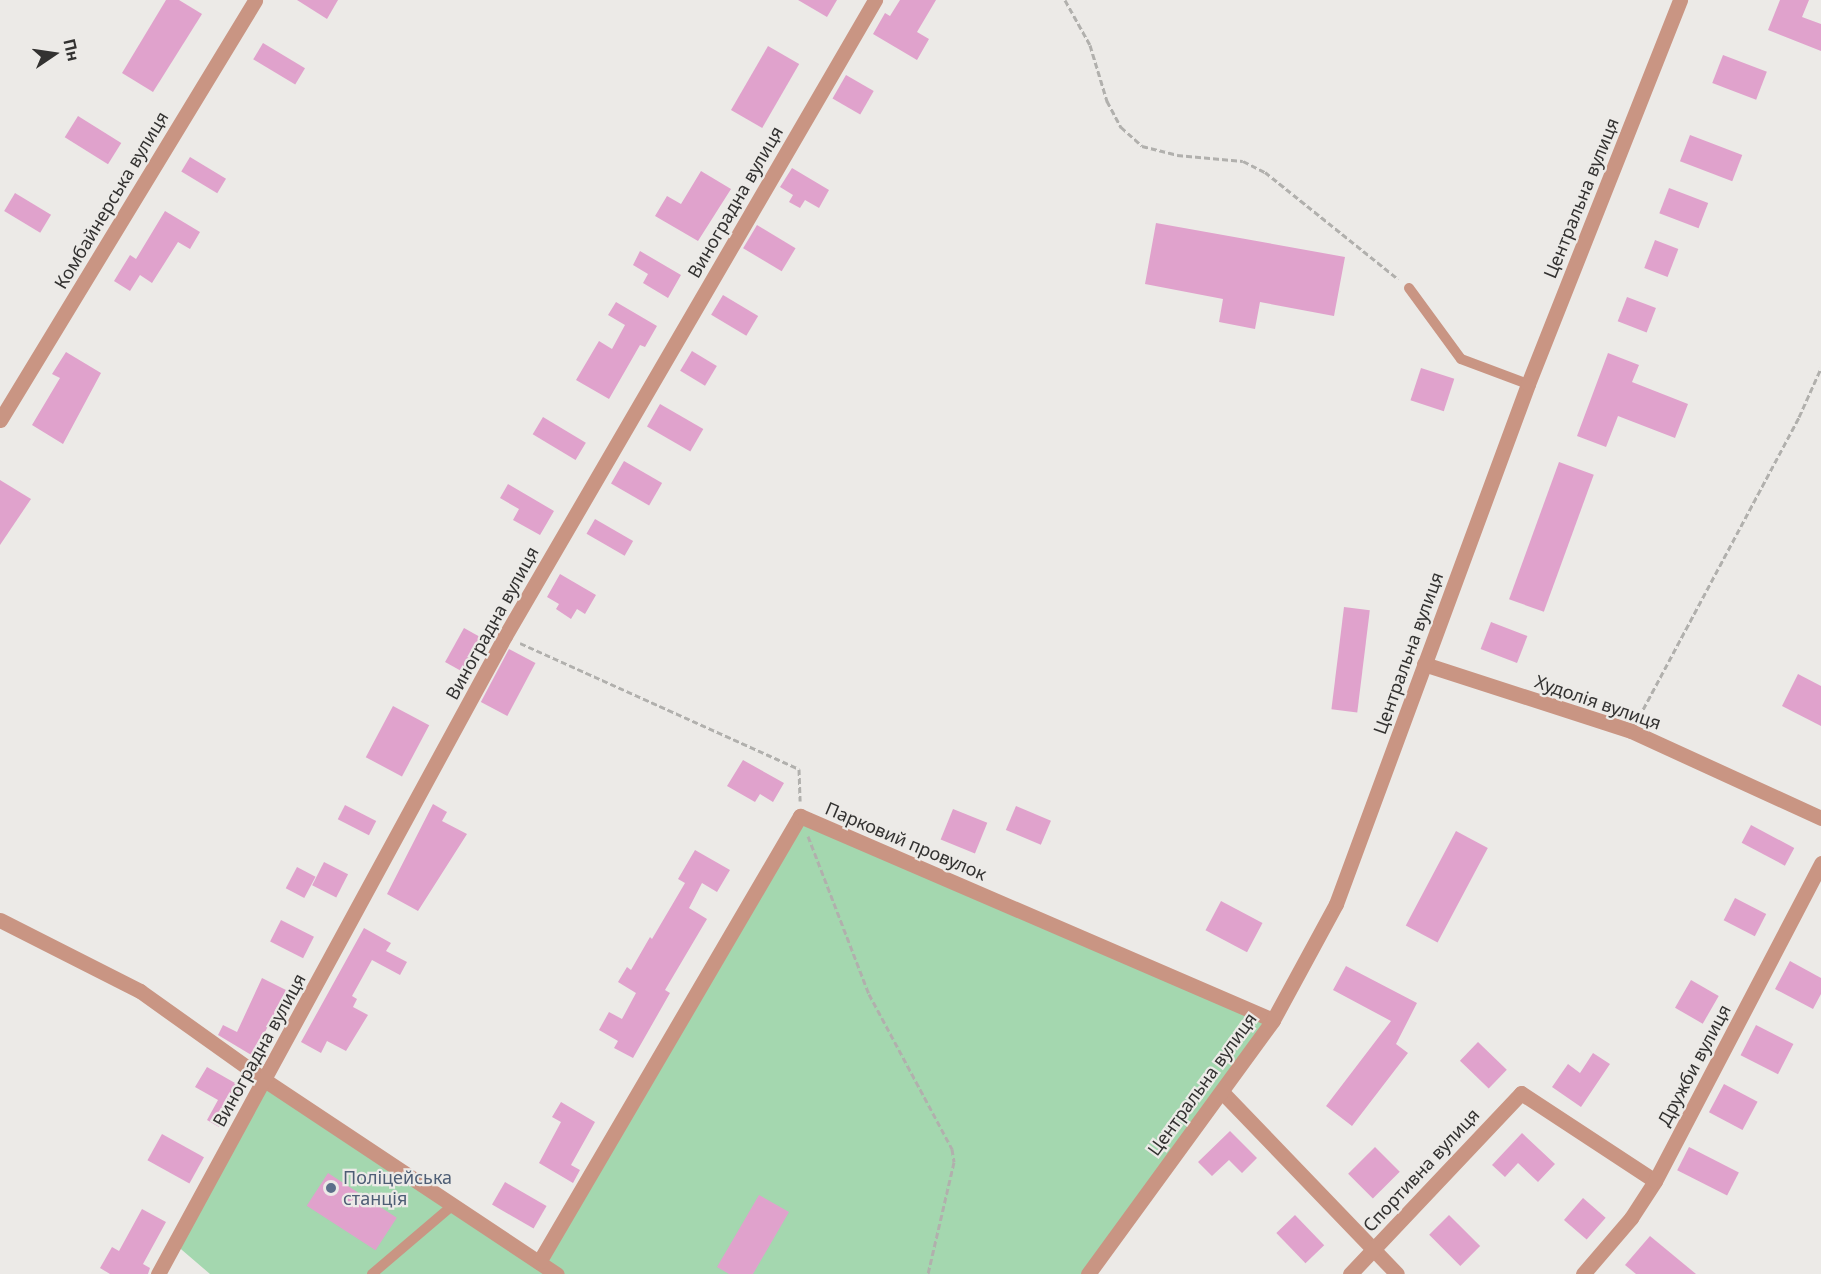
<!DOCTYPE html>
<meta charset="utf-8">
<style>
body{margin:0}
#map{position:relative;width:1821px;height:1274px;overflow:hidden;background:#eceae7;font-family:"Noto Sans",sans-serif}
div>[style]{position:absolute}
.green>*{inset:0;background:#a4d7af}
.building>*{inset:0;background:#e0a2cc;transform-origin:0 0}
.path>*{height:3px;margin-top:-1.5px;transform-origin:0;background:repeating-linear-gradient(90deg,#b1b0ad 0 6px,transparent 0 9px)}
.service>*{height:10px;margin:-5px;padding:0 5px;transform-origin:5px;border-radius:5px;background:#c99583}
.minor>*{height:15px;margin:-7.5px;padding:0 7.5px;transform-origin:7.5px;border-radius:7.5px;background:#c99583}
.tertiary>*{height:15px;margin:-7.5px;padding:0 7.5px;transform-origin:7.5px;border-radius:7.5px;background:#c99583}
.dots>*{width:16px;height:16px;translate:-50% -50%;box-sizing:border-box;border:3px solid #eceae7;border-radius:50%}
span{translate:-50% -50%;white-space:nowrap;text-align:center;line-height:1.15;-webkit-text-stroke:4.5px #eceae7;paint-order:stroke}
.street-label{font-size:18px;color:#333231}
.service-label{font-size:18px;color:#4e5e75}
.left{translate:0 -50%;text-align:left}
.north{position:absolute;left:24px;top:24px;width:60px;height:60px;-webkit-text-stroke:4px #eceae7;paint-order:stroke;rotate:77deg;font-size:16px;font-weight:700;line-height:24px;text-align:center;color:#333231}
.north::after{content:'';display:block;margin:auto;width:21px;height:27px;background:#333231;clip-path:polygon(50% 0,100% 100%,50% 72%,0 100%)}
</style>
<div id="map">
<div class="green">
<i style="clip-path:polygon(800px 816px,1273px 1020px,1088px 1274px,210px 1274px,175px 1244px,266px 1081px,540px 1262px)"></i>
</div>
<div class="building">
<i style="clip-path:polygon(166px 0,179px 0,202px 14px,153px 92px,122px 73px)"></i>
<i style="clip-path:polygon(297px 0,338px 0,327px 19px)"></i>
<i style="clip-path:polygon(798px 0,837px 0,827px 17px)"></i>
<i style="clip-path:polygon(900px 0,936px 0,917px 32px,929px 39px,917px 60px,873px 34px,885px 13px,890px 16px)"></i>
<i style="clip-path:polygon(1780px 0,1809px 0,1802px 17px,1821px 24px,1821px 51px,1768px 30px)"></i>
<i style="left:263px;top:43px;width:49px;height:19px;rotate:31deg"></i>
<i style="left:768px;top:46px;width:36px;height:74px;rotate:30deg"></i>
<i style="left:1723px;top:55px;width:47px;height:30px;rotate:21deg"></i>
<i style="left:846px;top:75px;width:32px;height:27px;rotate:30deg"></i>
<i style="left:78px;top:116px;width:51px;height:25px;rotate:32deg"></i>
<i style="left:1690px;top:135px;width:56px;height:28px;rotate:21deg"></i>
<i style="left:190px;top:157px;width:42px;height:17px;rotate:31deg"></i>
<i style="clip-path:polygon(792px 168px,829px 190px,819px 208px,805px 200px,800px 208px,789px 202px,793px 195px,780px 187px)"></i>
<i style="clip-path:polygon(701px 171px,731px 189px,698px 241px,655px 216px,667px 196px,681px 204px)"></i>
<i style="left:1669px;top:188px;width:42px;height:27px;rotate:21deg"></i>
<i style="left:15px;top:193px;width:42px;height:21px;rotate:31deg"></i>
<i style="clip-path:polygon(165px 211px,200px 232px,190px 249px,178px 242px,152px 283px,140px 275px,130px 291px,114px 281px,130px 255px,136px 259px)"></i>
<i style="clip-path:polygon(1156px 223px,1345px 257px,1334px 316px,1260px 302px,1255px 329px,1219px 322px,1223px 299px,1145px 284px)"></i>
<i style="left:757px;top:225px;width:45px;height:27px;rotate:31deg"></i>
<i style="left:1655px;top:240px;width:25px;height:30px;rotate:21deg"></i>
<i style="clip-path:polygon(640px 251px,681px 275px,668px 298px,643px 283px,648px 274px,633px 265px)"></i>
<i style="left:723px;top:295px;width:41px;height:23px;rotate:31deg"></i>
<i style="left:1627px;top:297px;width:31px;height:26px;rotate:21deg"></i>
<i style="clip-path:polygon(616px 302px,657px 326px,645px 347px,640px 345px,609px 399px,576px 380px,599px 341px,612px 349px,625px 325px,608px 315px)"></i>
<i style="left:692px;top:351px;width:29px;height:23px;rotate:31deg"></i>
<i style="clip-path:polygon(66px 352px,101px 373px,63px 444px,32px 425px,60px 378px,52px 374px)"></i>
<i style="clip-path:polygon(1608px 353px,1639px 365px,1632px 382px,1688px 404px,1675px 438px,1618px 416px,1606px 447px,1577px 436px)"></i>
<i style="left:1421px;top:368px;width:35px;height:34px;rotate:18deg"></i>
<i style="left:660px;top:404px;width:50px;height:26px;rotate:30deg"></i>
<i style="left:543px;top:417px;width:50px;height:20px;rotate:31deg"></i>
<i style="left:624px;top:461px;width:44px;height:26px;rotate:30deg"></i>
<i style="left:1559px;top:462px;width:37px;height:146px;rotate:20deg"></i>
<i style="clip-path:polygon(0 480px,31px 499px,0 545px)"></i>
<i style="clip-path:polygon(508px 484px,554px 511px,540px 535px,513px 520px,519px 509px,500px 498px)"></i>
<i style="left:595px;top:519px;width:44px;height:17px;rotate:30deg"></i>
<i style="clip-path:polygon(560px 574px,596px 595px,585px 614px,577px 609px,571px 619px,556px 609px,559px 604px,547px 597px)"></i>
<i style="left:1344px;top:607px;width:26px;height:103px;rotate:7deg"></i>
<i style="left:1491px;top:622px;width:39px;height:29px;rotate:21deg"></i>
<i style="left:464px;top:628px;width:21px;height:39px;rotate:29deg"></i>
<i style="left:509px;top:649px;width:30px;height:60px;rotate:28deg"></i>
<i style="clip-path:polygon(1798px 674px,1821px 686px,1821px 726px,1782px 706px)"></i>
<i style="left:393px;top:706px;width:41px;height:58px;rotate:28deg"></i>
<i style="clip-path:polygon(743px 760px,784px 783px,773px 802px,760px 794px,755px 802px,727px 786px)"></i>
<i style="clip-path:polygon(433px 804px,447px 812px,442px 821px,467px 834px,418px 911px,387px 894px)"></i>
<i style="left:345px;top:805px;width:35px;height:16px;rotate:27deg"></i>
<i style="left:1016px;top:806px;width:38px;height:26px;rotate:23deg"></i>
<i style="left:953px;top:809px;width:37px;height:33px;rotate:22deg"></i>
<i style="left:1751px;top:825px;width:49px;height:20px;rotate:28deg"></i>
<i style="left:1456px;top:831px;width:36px;height:107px;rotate:28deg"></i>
<i style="clip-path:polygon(695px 850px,730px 870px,717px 892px,702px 883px,689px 908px,707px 919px,665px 990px,670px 993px,633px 1058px,614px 1048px,618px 1041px,599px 1030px,609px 1012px,622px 1019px,636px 993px,618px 982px,627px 967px,631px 970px,650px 937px,652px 939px,685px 883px,678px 879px)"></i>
<i style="left:324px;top:862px;width:27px;height:26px;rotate:27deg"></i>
<i style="left:297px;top:867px;width:21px;height:24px;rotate:28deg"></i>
<i style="left:1735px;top:898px;width:35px;height:25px;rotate:27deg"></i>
<i style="left:1221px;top:901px;width:47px;height:33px;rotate:28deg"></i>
<i style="left:281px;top:920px;width:37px;height:24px;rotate:27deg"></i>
<i style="clip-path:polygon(364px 928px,391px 943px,386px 951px,407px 962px,400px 975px,372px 960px,352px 996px,357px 999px,353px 1007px,368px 1015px,346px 1051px,327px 1041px,321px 1053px,301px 1042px)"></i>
<i style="clip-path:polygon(1790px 961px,1821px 978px,1821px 994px,1813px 1009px,1775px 989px)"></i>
<i style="clip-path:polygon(1346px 966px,1417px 1003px,1396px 1044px,1408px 1053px,1352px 1126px,1326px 1106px,1391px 1021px,1333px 990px)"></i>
<i style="clip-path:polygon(262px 978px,286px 990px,253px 1056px,218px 1035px,223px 1025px,237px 1032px)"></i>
<i style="left:1691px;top:980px;width:32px;height:32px;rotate:30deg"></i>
<i style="left:1756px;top:1025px;width:42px;height:34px;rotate:27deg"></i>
<i style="left:1478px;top:1042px;width:40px;height:26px;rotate:44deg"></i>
<i style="clip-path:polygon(1593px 1053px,1610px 1064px,1581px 1107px,1552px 1087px,1568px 1064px,1580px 1073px)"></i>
<i style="clip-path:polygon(207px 1067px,242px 1087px,219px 1127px,207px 1120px,218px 1100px,195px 1087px)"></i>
<i style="left:1724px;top:1084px;width:38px;height:32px;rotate:28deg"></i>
<i style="clip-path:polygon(561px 1102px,595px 1122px,571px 1165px,580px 1170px,573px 1183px,539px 1163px,561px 1122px,552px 1117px)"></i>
<i style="clip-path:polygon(1230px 1131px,1257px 1158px,1242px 1173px,1229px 1160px,1212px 1176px,1198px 1162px)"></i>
<i style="clip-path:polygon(1522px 1133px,1555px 1164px,1538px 1182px,1518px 1163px,1505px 1177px,1492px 1165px)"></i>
<i style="left:162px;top:1134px;width:48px;height:30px;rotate:29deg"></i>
<i style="left:1375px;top:1147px;width:35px;height:38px;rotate:45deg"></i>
<i style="left:1689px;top:1147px;width:56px;height:26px;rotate:27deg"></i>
<i style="left:328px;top:1173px;width:82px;height:39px;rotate:33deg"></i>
<i style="left:505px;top:1182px;width:48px;height:26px;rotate:30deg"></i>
<i style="clip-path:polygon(759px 1195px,789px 1212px,753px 1274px,729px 1274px,717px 1267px)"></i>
<i style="left:1583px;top:1198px;width:30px;height:29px;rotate:41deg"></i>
<i style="clip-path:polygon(142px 1209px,166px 1222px,143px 1264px,150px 1268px,148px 1274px,110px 1274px,100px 1268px,112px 1247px,119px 1251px)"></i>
<i style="left:1295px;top:1215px;width:42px;height:26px;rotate:46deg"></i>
<i style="left:1449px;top:1215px;width:44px;height:28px;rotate:45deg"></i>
<i style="clip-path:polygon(1650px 1236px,1696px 1274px,1636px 1274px,1625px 1265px)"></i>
</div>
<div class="path">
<i style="left:1065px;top:0;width:51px;rotate:60.9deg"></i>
<i style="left:1090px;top:45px;width:59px;rotate:73.1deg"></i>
<i style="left:1107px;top:101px;width:30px;rotate:62deg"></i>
<i style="left:1121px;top:127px;width:28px;rotate:42deg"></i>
<i style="left:1142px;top:146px;width:36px;rotate:14deg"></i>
<i style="left:1177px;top:155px;width:66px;rotate:5.2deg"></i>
<i style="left:1243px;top:161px;width:25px;rotate:27deg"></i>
<i style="left:1265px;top:172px;width:171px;rotate:38.8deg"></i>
<i style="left:520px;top:643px;width:306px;rotate:24.3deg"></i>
<i style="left:799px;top:769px;width:32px;rotate:88deg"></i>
<i style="left:1639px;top:717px;width:340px;rotate:-61.9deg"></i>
<i style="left:1799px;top:417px;width:54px;rotate:-65.8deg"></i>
<i style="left:808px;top:836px;width:169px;rotate:68.9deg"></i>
<i style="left:869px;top:994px;width:176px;rotate:61.8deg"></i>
<i style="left:952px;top:1149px;width:13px;rotate:81deg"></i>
<i style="left:954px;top:1162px;width:115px;rotate:103.1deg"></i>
</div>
<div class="service">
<i style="left:1409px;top:288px;width:88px;rotate:53.8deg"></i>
<i style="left:1461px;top:359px;width:72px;rotate:20.5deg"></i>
<i style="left:372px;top:1274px;width:106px;rotate:-40.4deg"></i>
</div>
<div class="minor">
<i style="left:0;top:420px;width:491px;rotate:-58.7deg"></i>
<i style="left:1424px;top:664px;width:218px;rotate:17.9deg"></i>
<i style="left:1631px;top:731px;width:209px;rotate:24.6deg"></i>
<i style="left:0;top:920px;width:157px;rotate:26.9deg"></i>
<i style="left:140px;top:991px;width:155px;rotate:35.5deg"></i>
<i style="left:266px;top:1081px;width:349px;rotate:33.6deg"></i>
<i style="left:1222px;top:1092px;width:252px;rotate:46.1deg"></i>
<i style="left:539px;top:1262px;width:517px;rotate:-59.66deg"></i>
<i style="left:800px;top:816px;width:515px;rotate:23.33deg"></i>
<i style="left:158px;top:1274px;width:726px;rotate:-61.46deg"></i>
<i style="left:505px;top:636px;width:736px;rotate:-59.81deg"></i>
<i style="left:1350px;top:1274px;width:249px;rotate:-46.6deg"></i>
<i style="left:1521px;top:1093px;width:160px;rotate:33.3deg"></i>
<i style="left:1583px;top:1274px;width:74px;rotate:-49.4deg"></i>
<i style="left:1631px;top:1218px;width:44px;rotate:-57deg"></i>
<i style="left:1655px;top:1181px;width:359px;rotate:-62.4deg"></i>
</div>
<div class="tertiary">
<i style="left:1088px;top:1274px;width:314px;rotate:-53.9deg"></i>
<i style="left:1273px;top:1020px;width:132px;rotate:-61.5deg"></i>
<i style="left:1336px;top:904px;width:554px;rotate:-69.73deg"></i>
<i style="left:1528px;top:384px;width:413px;rotate:-68.4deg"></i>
</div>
<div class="dots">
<i style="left:331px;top:1188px;background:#5c6f8a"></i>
</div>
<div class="street-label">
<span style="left:1581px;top:198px;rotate:-68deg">Центральна вулиця</span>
<span style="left:111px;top:200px;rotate:-59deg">Комбайнерська вулиця</span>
<span style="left:735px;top:202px;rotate:-60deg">Виноградна вулиця</span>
<span style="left:492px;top:623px;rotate:-61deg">Виноградна вулиця</span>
<span style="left:1408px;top:653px;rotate:-70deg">Центральна вулиця</span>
<span style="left:1598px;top:702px;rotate:19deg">Худолія вулиця</span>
<span style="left:906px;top:841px;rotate:23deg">Парковий провулок</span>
<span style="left:259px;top:1050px;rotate:-61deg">Виноградна вулиця</span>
<span style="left:1694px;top:1065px;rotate:-62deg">Дружби вулиця</span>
<span style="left:1202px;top:1084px;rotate:-54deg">Центральна вулиця</span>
<span style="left:1421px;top:1170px;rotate:-47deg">Спортивна вулиця</span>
</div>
<div class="service-label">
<span class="left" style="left:343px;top:1188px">Поліцейська<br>станція</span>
</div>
<div class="north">Пн</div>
</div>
